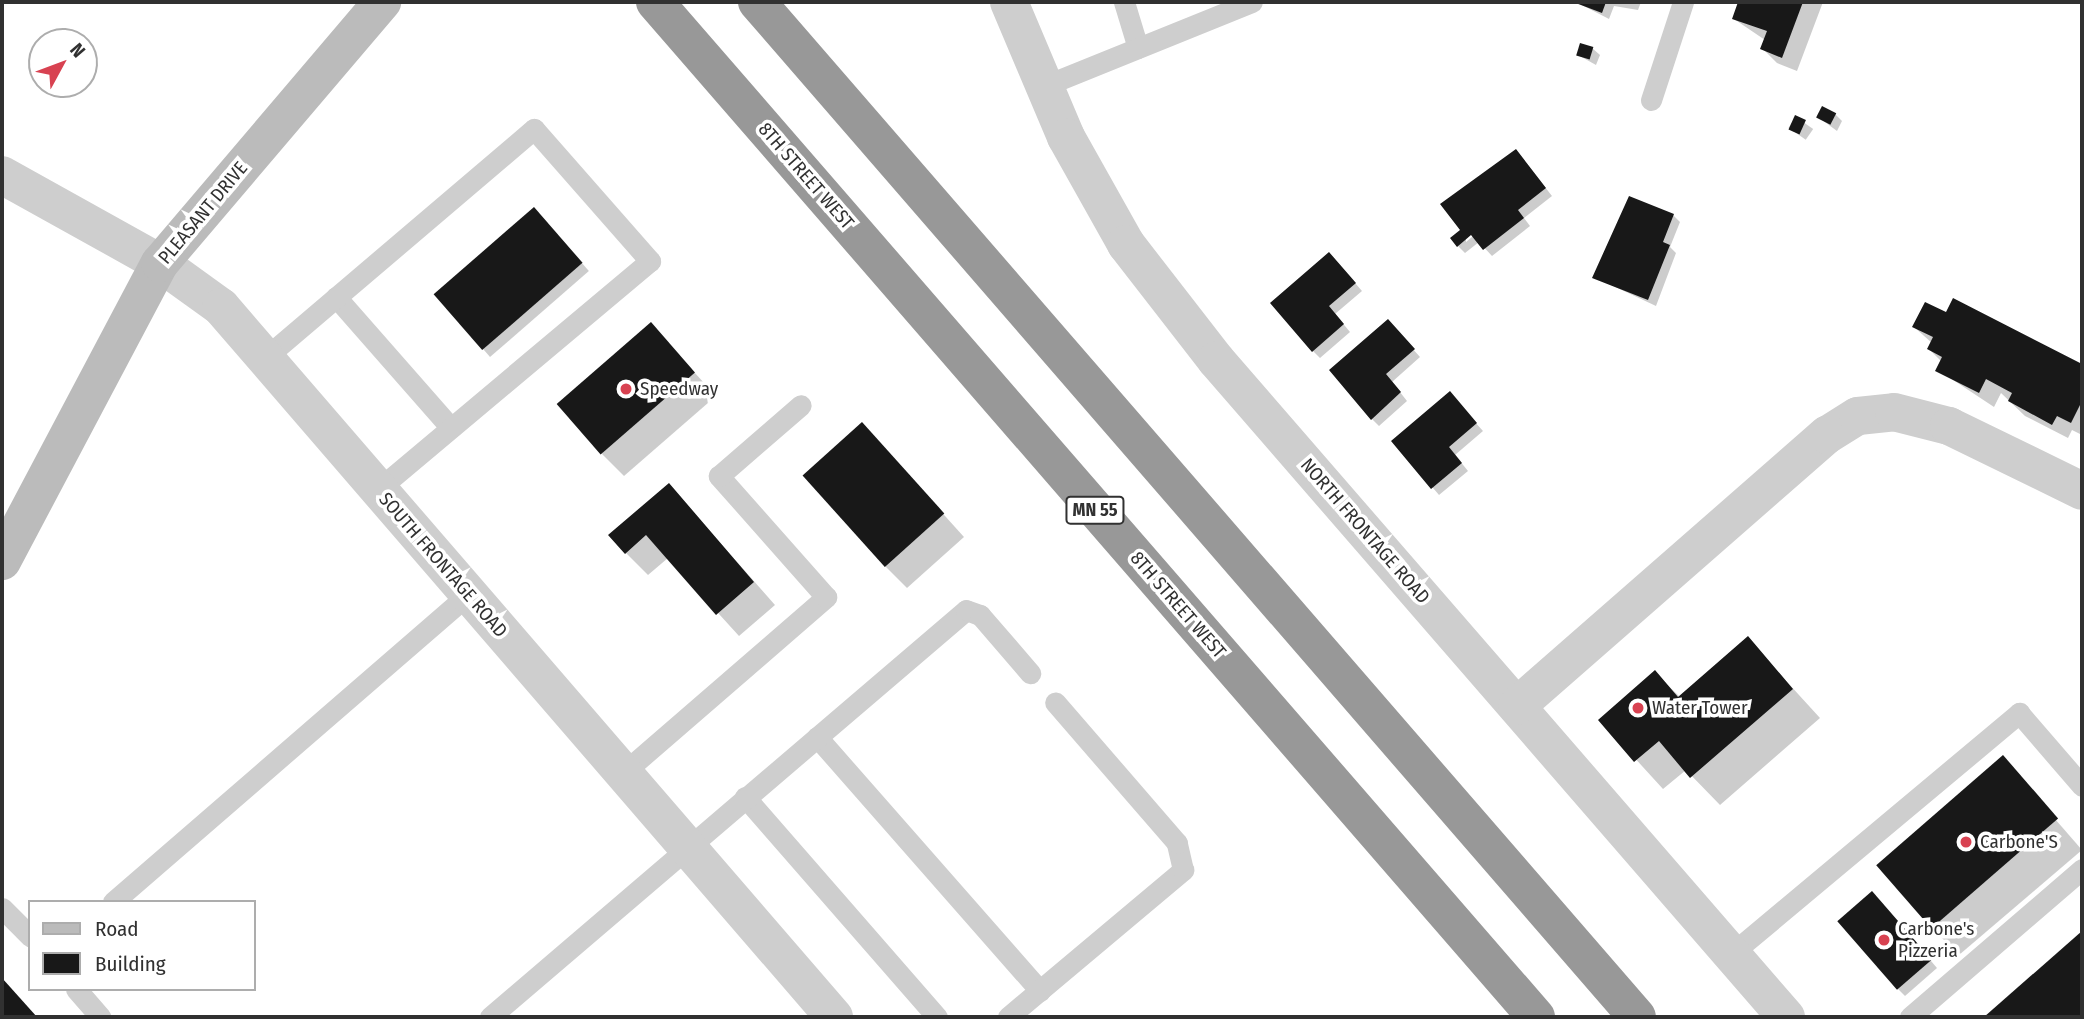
<!DOCTYPE html>
<style>
body{margin:0}
#map{position:relative;width:2084px;height:1019px;overflow:hidden;background:#fff;font-family:"Fira Sans Condensed",sans-serif}
div>[style]{position:absolute}
.shadow>*{inset:0;background:#0003;transform-origin:0 0}
.building>*{inset:0;background:#181818;transform-origin:0 0}
.lane>*{height:21px;margin:-10.5px;padding:0 10.5px;transform-origin:10.5px;border-radius:10.5px;background:#cecece}
.street>*{height:38px;margin:-19px;padding:0 19px;transform-origin:19px;border-radius:19px;background:#cecece}
.secondary>*{height:38px;margin:-19px;padding:0 19px;transform-origin:19px;border-radius:19px;background:#bbb}
.highway>*{height:38px;margin:-19px;padding:0 19px;transform-origin:19px;border-radius:19px;background:#989898}
.dots>*{width:19px;height:19px;translate:-50% -50%;box-sizing:border-box;border:4px solid #fff;border-radius:50%}
span{translate:-50% -50%;white-space:nowrap;text-align:center;line-height:1.15;-webkit-text-stroke:7px #fff;paint-order:stroke}
.shield-label span{padding:2px 5px;background:#fff;border:2px solid;border-radius:5px;-webkit-text-stroke-width:0}
.shield-label{font-size:18px;color:#313131;font-weight:700}
.street-label{font-size:19px;color:#313131}
.poi-label{font-size:19px;color:#313131}
.left{translate:0 -50%;text-align:left}
.frame{position:absolute;inset:0;border:4px solid #313131;pointer-events:none}
.legend{position:absolute;left:28px;top:900px;width:228px;height:91px;box-sizing:border-box;background:#fff;border:2px solid #adadad;margin:0;padding:9px 12px;list-style:none;font-size:21px;color:#313131}
.legend li{display:flex;align-items:center;gap:14px;height:35px}
.legend b{width:35px;border:2px solid #adadad}
.north{position:absolute;left:28px;top:28px;width:70px;height:70px;box-sizing:border-box;background:#fff;border:2px solid #adadad;border-radius:50%;rotate:49deg;font-size:19px;font-weight:700;line-height:28px;text-align:center;color:#313131}
.north::after{content:'';display:block;margin:auto;width:24px;height:32px;background:#d84251;clip-path:polygon(50% 0,100% 100%,50% 72%,0 100%)}
</style>
<div id="map">
<div class="shadow">
<i style="clip-path:polygon(1576px 2px,1641px 2px,1638px 10px,1614px 6px,1609px 19px)"></i>
<i style="clip-path:polygon(1740px 2px,1823px 2px,1797px 71px,1777px 63px,1762px 48px,1765px 40px,1734px 19px)"></i>
<i style="clip-path:polygon(1592px 48px,1600px 55px,1596px 65px,1578px 55px)"></i>
<i style="clip-path:polygon(1835px 114px,1842px 121px,1837px 131px,1818px 117px)"></i>
<i style="left:1796px;top:117px;width:21px;height:13px;rotate:35deg"></i>
<i style="clip-path:polygon(evenodd,1523px 159px,1552px 196px,1524px 218px,1530px 226px,1492px 256px,1479px 242px,1465px 253px,1458px 246px,1523px 159px,1479px 231px,1466px 242px,1466px 237px,1479px 231px)"></i>
<i style="clip-path:polygon(1673px 215px,1680px 222px,1670px 247px,1676px 253px,1656px 306px,1594px 277px)"></i>
<i style="left:541px;top:216px;width:73px;height:131px;rotate:49deg"></i>
<i style="clip-path:polygon(1336px 261px,1362px 291px,1335px 314px,1350px 332px,1320px 358px,1313px 351px)"></i>
<i style="clip-path:polygon(1954px 301px,2082px 366px,2082px 435px,2072px 430px,2068px 438px,2025px 416px,2001px 393px,1994px 407px,1938px 370px,1942px 362px,1929px 349px,1932px 343px,1914px 327px,1946px 315px)"></i>
<i style="clip-path:polygon(651px 325px,716px 396px,624px 476px,602px 454px)"></i>
<i style="clip-path:polygon(1395px 329px,1420px 357px,1392px 382px,1407px 401px,1379px 426px,1372px 419px)"></i>
<i style="clip-path:polygon(1456px 401px,1483px 431px,1455px 455px,1468px 471px,1439px 495px,1393px 441px)"></i>
<i style="clip-path:polygon(862px 424px,964px 537px,907px 588px,885px 566px)"></i>
<i style="clip-path:polygon(669px 485px,775px 605px,739px 636px,668px 558px,648px 575px,626px 553px)"></i>
<i style="clip-path:polygon(1748px 639px,1820px 718px,1720px 805px,1686px 770px,1663px 789px,1600px 720px,1655px 673px,1680px 697px)"></i>
<i style="clip-path:polygon(2002px 758px,2082px 850px,1959px 955px,1931px 927px)"></i>
<i style="clip-path:polygon(1879px 900px,1937px 968px,1905px 996px,1898px 989px)"></i>
<i style="clip-path:polygon(2082px 933px,2082px 1017px,1987px 1017px)"></i>
</div>
<div class="building">
<i style="clip-path:polygon(1573px 2px,1606px 2px,1602px 13px)"></i>
<i style="clip-path:polygon(1738px 2px,1803px 2px,1782px 58px,1760px 49px,1767px 31px,1732px 19px)"></i>
<i style="left:1580px;top:43px;width:14px;height:13px;rotate:17deg"></i>
<i style="left:1822px;top:106px;width:16px;height:13px;rotate:27deg"></i>
<i style="left:1795px;top:115px;width:12px;height:16px;rotate:24deg"></i>
<i style="clip-path:polygon(1516px 149px,1546px 188px,1518px 210px,1524px 218px,1483px 250px,1471px 235px,1457px 247px,1450px 238px,1460px 230px,1440px 204px)"></i>
<i style="clip-path:polygon(1629px 196px,1674px 214px,1663px 242px,1670px 245px,1648px 300px,1592px 278px)"></i>
<i style="left:534px;top:207px;width:74px;height:133px;rotate:49deg"></i>
<i style="clip-path:polygon(1329px 252px,1356px 283px,1329px 306px,1344px 324px,1312px 352px,1270px 303px)"></i>
<i style="clip-path:polygon(1953px 298px,2082px 364px,2082px 401px,2071px 423px,2057px 416px,2052px 425px,2008px 401px,2012px 393px,1986px 379px,1979px 393px,1935px 371px,1942px 357px,1927px 349px,1933px 337px,1912px 327px,1925px 302px,1946px 312px)"></i>
<i style="clip-path:polygon(1388px 319px,1415px 349px,1386px 374px,1401px 392px,1371px 420px,1329px 370px)"></i>
<i style="left:651px;top:322px;width:67px;height:125px;rotate:49deg"></i>
<i style="clip-path:polygon(1450px 391px,1477px 423px,1449px 447px,1462px 463px,1431px 489px,1391px 441px)"></i>
<i style="left:862px;top:422px;width:123px;height:80px;rotate:48deg"></i>
<i style="clip-path:polygon(669px 483px,754px 582px,716px 615px,646px 535px,625px 554px,608px 535px)"></i>
<i style="clip-path:polygon(1748px 636px,1793px 689px,1690px 778px,1659px 741px,1634px 762px,1598px 720px,1655px 670px,1678px 697px)"></i>
<i style="left:2003px;top:755px;width:84px;height:168px;rotate:49deg"></i>
<i style="left:1872px;top:891px;width:91px;height:46px;rotate:49deg"></i>
<i style="clip-path:polygon(2082px 931px,2082px 1017px,1984px 1017px)"></i>
<i style="clip-path:polygon(2px 978px,37px 1017px,2px 1017px)"></i>
</div>
<div class="lane">
<i style="left:1124px;top:2px;width:48px;rotate:73.1deg"></i>
<i style="left:1044px;top:86px;width:224px;rotate:-22deg"></i>
<i style="left:1651px;top:100px;width:103px;rotate:-71.9deg"></i>
<i style="left:336px;top:297px;width:174px;rotate:48.7deg"></i>
<i style="left:266px;top:357px;width:352px;rotate:-40.4deg"></i>
<i style="left:534px;top:129px;width:176px;rotate:48.7deg"></i>
<i style="left:650px;top:261px;width:355px;rotate:140deg"></i>
<i style="left:817px;top:737px;width:338px;rotate:48.7deg"></i>
<i style="left:623px;top:773px;width:269px;rotate:-40.9deg"></i>
<i style="left:826px;top:597px;width:162px;rotate:-131.5deg"></i>
<i style="left:719px;top:476px;width:108px;rotate:-40.9deg"></i>
<i style="left:745px;top:797px;width:292px;rotate:48.9deg"></i>
<i style="left:113px;top:902px;width:470px;rotate:-40.9deg"></i>
<i style="left:2px;top:908px;width:40px;rotate:45deg"></i>
<i style="left:1731px;top:954px;width:376px;rotate:-39.9deg"></i>
<i style="left:2019px;top:713px;width:96px;rotate:49.2deg"></i>
<i style="left:76px;top:989px;width:37px;rotate:49deg"></i>
<i style="left:490px;top:1017px;width:626px;rotate:-40.53deg"></i>
<i style="left:966px;top:610px;width:15px;rotate:20deg"></i>
<i style="left:980px;top:615px;width:77px;rotate:49.2deg"></i>
<i style="left:1008px;top:1017px;width:229px;rotate:-40deg"></i>
<i style="left:1183px;top:870px;width:28px;rotate:-103deg"></i>
<i style="left:1177px;top:843px;width:186px;rotate:-130.9deg"></i>
<i style="left:1910px;top:1017px;width:227px;rotate:-40.7deg"></i>
</div>
<div class="street">
<i style="left:1009px;top:2px;width:147px;rotate:67.1deg"></i>
<i style="left:1066px;top:137px;width:123px;rotate:60.7deg"></i>
<i style="left:1126px;top:244px;width:147px;rotate:52.2deg"></i>
<i style="left:1216px;top:360px;width:870px;rotate:49.06deg"></i>
<i style="left:2px;top:175px;width:181px;rotate:29.1deg"></i>
<i style="left:160px;top:263px;width:75px;rotate:35.8deg"></i>
<i style="left:221px;top:307px;width:938px;rotate:49.19deg"></i>
<i style="left:1517px;top:706px;width:412px;rotate:-41.2deg"></i>
<i style="left:1827px;top:435px;width:36px;rotate:-32deg"></i>
<i style="left:1858px;top:416px;width:36px;rotate:-6deg"></i>
<i style="left:1894px;top:412px;width:57px;rotate:14.3deg"></i>
<i style="left:1949px;top:426px;width:148px;rotate:26deg"></i>
</div>
<div class="secondary">
<i style="left:2px;top:561px;width:337px;rotate:-62.1deg"></i>
<i style="left:160px;top:263px;width:343px;rotate:-49.6deg"></i>
</div>
<div class="highway">
<i style="left:655px;top:2px;width:1344px;rotate:49.04deg"></i>
<i style="left:757px;top:2px;width:1343px;rotate:49.07deg"></i>
</div>
<div class="dots">
<i style="left:626px;top:389px;background:#d84251"></i>
<i style="left:1638px;top:708px;background:#d84251"></i>
<i style="left:1966px;top:842px;background:#d84251"></i>
<i style="left:1884px;top:940px;background:#d84251"></i>
</div>
<div class="shield-label">
<span style="left:1095px;top:510px">MN 55</span>
</div>
<div class="street-label">
<span style="left:806px;top:176px;rotate:49deg">8TH STREET WEST</span>
<span style="left:203px;top:213px;rotate:-50deg">PLEASANT DRIVE</span>
<span style="left:1365px;top:531px;rotate:49deg">NORTH FRONTAGE ROAD</span>
<span style="left:443px;top:565px;rotate:49deg">SOUTH FRONTAGE ROAD</span>
<span style="left:1178px;top:605px;rotate:49deg">8TH STREET WEST</span>
</div>
<div class="poi-label">
<span class="left" style="left:640px;top:389px">Speedway</span>
<span class="left" style="left:1652px;top:708px">Water Tower</span>
<span class="left" style="left:1980px;top:842px">Carbone'S</span>
<span class="left" style="left:1898px;top:940px">Carbone's<br>Pizzeria</span>
</div>
<div class="frame"></div>
<ul class="legend">
<li><b style="height:9px;background:#bbb"></b>Road</li>
<li><b style="height:19px;background:#181818"></b>Building</li>
</ul>
<div class="north">N</div>
</div>
